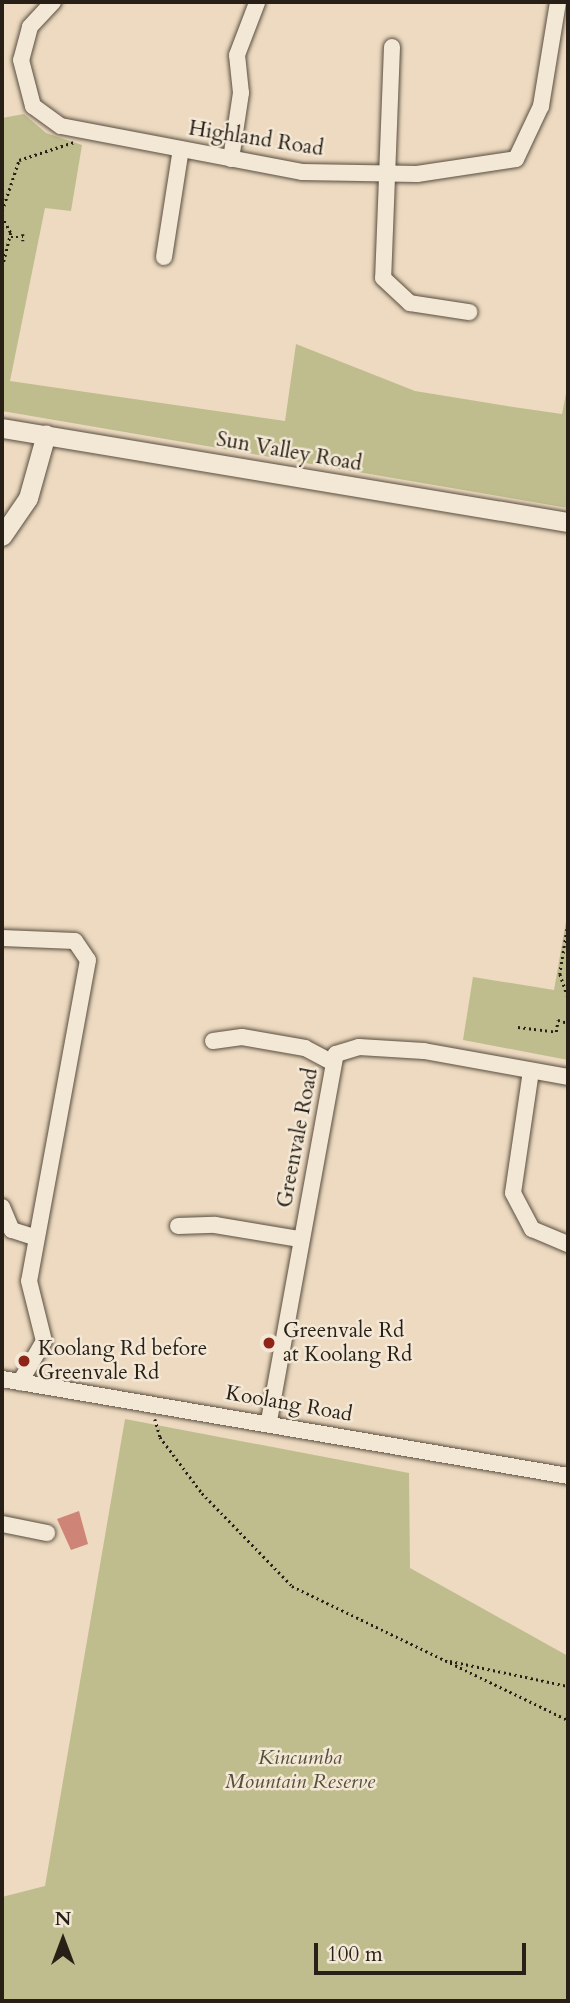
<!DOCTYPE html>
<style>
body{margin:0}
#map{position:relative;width:570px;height:2003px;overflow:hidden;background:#eddac0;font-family:Cardo,serif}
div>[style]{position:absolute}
.green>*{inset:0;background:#bfbd8e}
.building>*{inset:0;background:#ce8476}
.path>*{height:2.5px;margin-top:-1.25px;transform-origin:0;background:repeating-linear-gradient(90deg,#282016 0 2px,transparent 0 5.5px)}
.roads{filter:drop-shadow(0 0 2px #594e40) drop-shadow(0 0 2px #594e40)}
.minor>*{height:16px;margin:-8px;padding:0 8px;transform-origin:8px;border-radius:8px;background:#f3e7d6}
.tertiary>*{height:19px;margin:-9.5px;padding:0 9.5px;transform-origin:9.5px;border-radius:9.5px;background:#f3e7d6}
.dots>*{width:19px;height:19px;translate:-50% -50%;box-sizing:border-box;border:4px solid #f3e7d6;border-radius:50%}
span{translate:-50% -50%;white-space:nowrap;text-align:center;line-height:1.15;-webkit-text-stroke:5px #f3e7d6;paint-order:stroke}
.street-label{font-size:21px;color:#282016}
.poi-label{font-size:21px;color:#282016}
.left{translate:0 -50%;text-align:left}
.park-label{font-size:21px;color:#554f3a;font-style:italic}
.frame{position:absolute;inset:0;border:4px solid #282016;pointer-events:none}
.north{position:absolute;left:28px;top:1905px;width:70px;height:70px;-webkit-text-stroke:5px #f3e7d6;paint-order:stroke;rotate:0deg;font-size:19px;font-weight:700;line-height:28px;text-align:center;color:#282016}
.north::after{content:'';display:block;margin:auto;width:24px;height:32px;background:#282016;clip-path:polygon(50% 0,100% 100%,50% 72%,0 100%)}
.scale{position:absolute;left:314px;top:1943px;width:212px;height:32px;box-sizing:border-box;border:4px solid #282016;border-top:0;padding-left:9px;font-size:21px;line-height:24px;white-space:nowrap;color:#282016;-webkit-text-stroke:5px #f3e7d6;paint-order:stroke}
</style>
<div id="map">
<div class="green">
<i style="clip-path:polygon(24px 114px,46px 133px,82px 145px,71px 211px,45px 208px,10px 381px,285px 421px,296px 344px,415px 391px,507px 406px,562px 414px,568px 383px,568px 508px,2px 411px,2px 118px)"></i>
<i style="clip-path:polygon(568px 910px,568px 1060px,463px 1040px,473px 977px,554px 990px)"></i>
<i style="clip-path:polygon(125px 1419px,409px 1473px,410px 1568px,568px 1656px,568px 2001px,2px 2001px,2px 1897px,45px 1886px)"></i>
</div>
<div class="building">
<i style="clip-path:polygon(79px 1511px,88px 1544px,71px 1550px,57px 1519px)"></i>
</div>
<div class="path">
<i style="left:2px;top:211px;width:54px;rotate:-71.6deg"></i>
<i style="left:19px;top:160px;width:58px;rotate:-18.1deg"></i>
<i style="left:2px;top:216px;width:19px;rotate:62deg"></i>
<i style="left:11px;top:233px;width:37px;rotate:104deg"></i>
<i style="left:23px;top:234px;width:7px;rotate:90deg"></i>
<i style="left:11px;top:237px;width:12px"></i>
<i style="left:568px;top:924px;width:51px;rotate:99.1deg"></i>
<i style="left:560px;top:974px;width:24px;rotate:71deg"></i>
<i style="left:518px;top:1027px;width:38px;rotate:7deg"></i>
<i style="left:556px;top:1032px;width:12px;rotate:-81deg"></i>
<i style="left:558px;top:1020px;width:10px;rotate:17deg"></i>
<i style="left:155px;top:1419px;width:19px;rotate:74deg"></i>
<i style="left:160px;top:1437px;width:70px;rotate:53.1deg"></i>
<i style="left:202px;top:1493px;width:129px;rotate:45.9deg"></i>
<i style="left:292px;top:1586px;width:307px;rotate:25.9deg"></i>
<i style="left:450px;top:1661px;width:121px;rotate:12deg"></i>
</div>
<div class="roads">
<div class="minor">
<i style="left:53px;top:2px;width:34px;rotate:133deg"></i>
<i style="left:30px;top:27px;width:34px;rotate:105deg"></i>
<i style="left:21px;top:60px;width:48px;rotate:75.4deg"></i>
<i style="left:33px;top:106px;width:34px;rotate:36deg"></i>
<i style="left:61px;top:126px;width:245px;rotate:10.8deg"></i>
<i style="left:302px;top:172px;width:115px;rotate:1deg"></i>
<i style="left:417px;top:174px;width:100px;rotate:-8.6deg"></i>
<i style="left:516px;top:159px;width:59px;rotate:-64.7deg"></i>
<i style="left:541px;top:106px;width:105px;rotate:-80.7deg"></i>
<i style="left:392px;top:47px;width:231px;rotate:92.2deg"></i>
<i style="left:383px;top:278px;width:37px;rotate:43deg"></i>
<i style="left:410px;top:303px;width:60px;rotate:8.7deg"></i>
<i style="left:231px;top:159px;width:67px;rotate:-81.4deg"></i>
<i style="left:241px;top:93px;width:38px;rotate:-96deg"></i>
<i style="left:237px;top:55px;width:56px;rotate:-69deg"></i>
<i style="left:164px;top:257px;width:109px;rotate:-81.1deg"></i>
<i style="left:2px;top:938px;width:73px;rotate:2.4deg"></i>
<i style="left:75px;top:941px;width:23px;rotate:56deg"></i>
<i style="left:88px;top:960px;width:326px;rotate:100.4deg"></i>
<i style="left:29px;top:1281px;width:62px;rotate:76deg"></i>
<i style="left:44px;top:1341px;width:48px;rotate:120.3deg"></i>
<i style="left:213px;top:1041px;width:29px;rotate:-8deg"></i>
<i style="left:242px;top:1037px;width:64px;rotate:9.9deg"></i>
<i style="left:305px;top:1048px;width:32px;rotate:28deg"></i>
<i style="left:531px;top:1071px;width:123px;rotate:98.4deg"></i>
<i style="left:513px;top:1193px;width:41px;rotate:62.2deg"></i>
<i style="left:532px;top:1229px;width:39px;rotate:23deg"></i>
<i style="left:2px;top:1207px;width:25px;rotate:67deg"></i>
<i style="left:12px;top:1230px;width:25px;rotate:18deg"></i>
<i style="left:178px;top:1226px;width:37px;rotate:-2deg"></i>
<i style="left:215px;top:1225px;width:86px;rotate:9.4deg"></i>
<i style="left:2px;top:1379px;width:574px;rotate:9.72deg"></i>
<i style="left:269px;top:1421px;width:373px;rotate:-79.7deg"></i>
<i style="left:336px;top:1054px;width:24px;rotate:-17deg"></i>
<i style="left:359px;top:1047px;width:65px;rotate:3.5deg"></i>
<i style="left:424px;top:1051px;width:146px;rotate:10.2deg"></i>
<i style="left:2px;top:1524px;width:46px;rotate:11.3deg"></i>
</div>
<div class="tertiary">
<i style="left:2px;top:428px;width:574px;rotate:9.43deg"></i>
<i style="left:2px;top:536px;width:46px;rotate:-55.6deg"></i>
<i style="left:28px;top:498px;width:66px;rotate:-74.3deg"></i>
</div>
</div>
<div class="dots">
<i style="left:269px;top:1343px;background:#8f2418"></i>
<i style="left:24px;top:1361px;background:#8f2418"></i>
</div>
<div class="street-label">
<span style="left:256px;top:139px;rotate:9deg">Highland Road</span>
<span style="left:289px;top:452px;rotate:10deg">Sun Valley Road</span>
<span style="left:298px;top:1138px;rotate:-79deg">Greenvale Road</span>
<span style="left:289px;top:1404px;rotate:10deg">Koolang Road</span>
</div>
<div class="poi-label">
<span class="left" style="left:283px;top:1343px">Greenvale Rd<br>at Koolang Rd</span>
<span class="left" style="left:38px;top:1361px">Koolang Rd before<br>Greenvale Rd</span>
</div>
<div class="park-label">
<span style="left:300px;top:1770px">Kincumba<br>Mountain Reserve</span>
</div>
<div class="frame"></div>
<div class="north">N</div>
<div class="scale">100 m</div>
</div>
